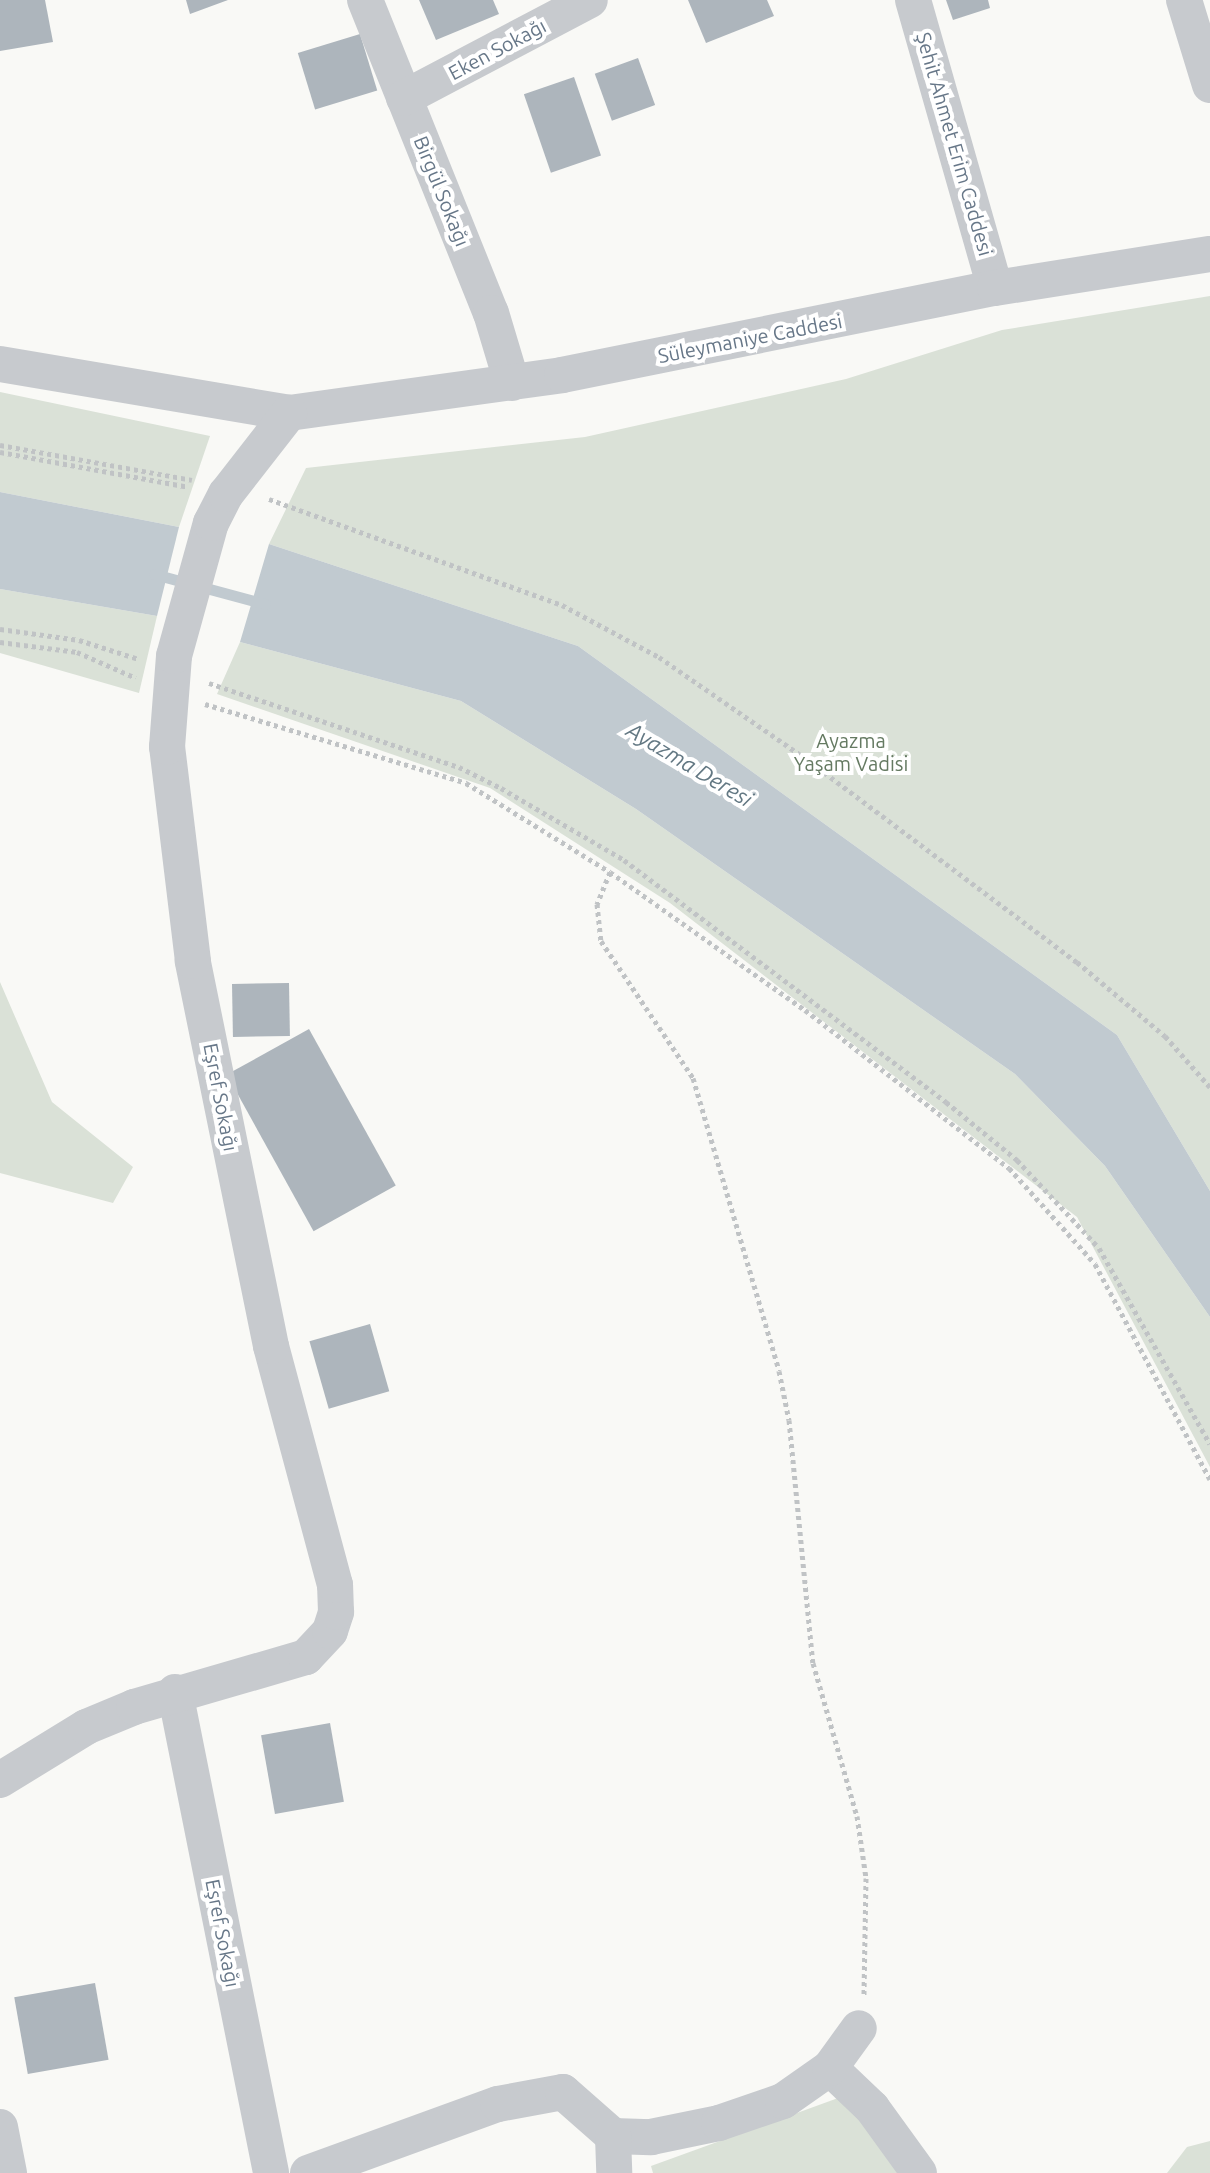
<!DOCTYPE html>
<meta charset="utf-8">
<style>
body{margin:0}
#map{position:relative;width:1210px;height:2173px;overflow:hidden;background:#f9f9f6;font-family:Ubuntu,sans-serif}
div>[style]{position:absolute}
.green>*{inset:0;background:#dae1d7}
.water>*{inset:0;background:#c1cad0}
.stream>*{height:11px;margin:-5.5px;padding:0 5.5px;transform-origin:5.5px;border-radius:5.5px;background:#c1cad0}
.building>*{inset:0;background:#adb5bc;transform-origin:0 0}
.path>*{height:5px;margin-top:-2.5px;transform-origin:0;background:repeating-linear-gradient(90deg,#c0c3c5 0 4px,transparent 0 8px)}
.minor>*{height:36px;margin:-18px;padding:0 18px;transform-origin:18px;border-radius:18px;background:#c7cace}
span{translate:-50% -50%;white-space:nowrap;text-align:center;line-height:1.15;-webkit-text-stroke:8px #fff;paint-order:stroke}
.street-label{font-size:20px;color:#677788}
.park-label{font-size:20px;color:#657a62}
.water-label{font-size:22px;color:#637883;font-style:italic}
</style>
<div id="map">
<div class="green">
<i style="clip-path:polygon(1210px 296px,1210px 1191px,1117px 1035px,578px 646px,269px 544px,306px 468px,585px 437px,846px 379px,1002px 330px)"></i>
<i style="clip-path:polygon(0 392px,210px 436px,179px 527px,0 492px)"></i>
<i style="clip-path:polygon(0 589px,157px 616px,139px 693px,0 653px)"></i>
<i style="clip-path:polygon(240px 642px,461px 701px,636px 809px,1015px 1074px,1105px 1166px,1210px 1317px,1210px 1467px,1077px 1217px,670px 903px,490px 788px,217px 694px)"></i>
<i style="clip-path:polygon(0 982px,52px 1102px,133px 1167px,113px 1203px,0 1173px)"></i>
<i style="clip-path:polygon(871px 2086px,905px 2173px,653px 2173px,651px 2166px)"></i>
<i style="clip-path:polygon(1210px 2141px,1210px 2173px,1167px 2173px,1187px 2147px)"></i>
</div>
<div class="water">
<i style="clip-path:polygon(0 492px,179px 527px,157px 616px,0 589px)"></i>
<i style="clip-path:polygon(269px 544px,578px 646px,1117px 1035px,1210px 1191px,1210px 1317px,1105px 1166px,1015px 1074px,636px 809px,461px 701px,240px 642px)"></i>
</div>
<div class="stream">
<i style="left:154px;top:574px;width:115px;rotate:15.1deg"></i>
</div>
<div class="building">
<i style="clip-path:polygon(0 0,45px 0,53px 42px,0 51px)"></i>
<i style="clip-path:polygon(186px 0,228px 0,190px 14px)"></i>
<i style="clip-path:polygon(419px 0,493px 0,499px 14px,436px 40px)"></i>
<i style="clip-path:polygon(688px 0,767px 0,774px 16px,706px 43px)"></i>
<i style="clip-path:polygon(946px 0,988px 0,990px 8px,953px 20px)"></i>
<i style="left:360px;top:34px;width:59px;height:65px;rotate:73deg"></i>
<i style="left:638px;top:58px;width:50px;height:46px;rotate:70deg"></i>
<i style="left:574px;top:77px;width:83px;height:53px;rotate:71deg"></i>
<i style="left:289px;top:983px;width:53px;height:57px;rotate:89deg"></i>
<i style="left:309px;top:1029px;width:179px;height:94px;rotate:61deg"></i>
<i style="left:370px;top:1324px;width:70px;height:63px;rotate:74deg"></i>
<i style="left:330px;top:1723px;width:80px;height:70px;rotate:80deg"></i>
<i style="left:95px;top:1983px;width:78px;height:82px;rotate:80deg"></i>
</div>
<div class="path">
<i style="left:0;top:445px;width:195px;rotate:10.3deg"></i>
<i style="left:0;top:452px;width:191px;rotate:10.5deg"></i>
<i style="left:269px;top:499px;width:312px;rotate:19.9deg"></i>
<i style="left:562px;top:605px;width:110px;rotate:28.2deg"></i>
<i style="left:659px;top:657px;width:178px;rotate:34.7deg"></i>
<i style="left:805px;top:758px;width:340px;rotate:36.9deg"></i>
<i style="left:1077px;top:962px;width:115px;rotate:40.1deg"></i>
<i style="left:1165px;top:1036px;width:68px;rotate:48.6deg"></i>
<i style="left:0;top:629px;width:80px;rotate:7.9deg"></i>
<i style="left:79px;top:640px;width:63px;rotate:17.6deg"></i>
<i style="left:0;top:642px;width:78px;rotate:7.4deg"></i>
<i style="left:77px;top:652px;width:64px;rotate:23.8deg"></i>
<i style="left:209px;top:683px;width:264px;rotate:18.6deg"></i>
<i style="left:459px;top:767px;width:47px;rotate:26.6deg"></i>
<i style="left:501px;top:788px;width:143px;rotate:30.3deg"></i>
<i style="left:624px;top:860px;width:403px;rotate:36.9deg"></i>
<i style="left:946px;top:1102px;width:92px;rotate:39.2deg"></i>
<i style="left:1017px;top:1160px;width:120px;rotate:47deg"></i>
<i style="left:1099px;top:1248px;width:225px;rotate:60.5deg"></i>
<i style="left:205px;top:704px;width:273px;rotate:16.8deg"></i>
<i style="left:466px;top:783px;width:169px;rotate:31.7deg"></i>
<i style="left:610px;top:872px;width:239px;rotate:35.3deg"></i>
<i style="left:805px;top:1010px;width:258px;rotate:37.8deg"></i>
<i style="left:1009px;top:1168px;width:129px;rotate:48.1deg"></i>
<i style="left:1095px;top:1264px;width:244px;rotate:61.9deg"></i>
<i style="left:610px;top:872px;width:35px;rotate:112deg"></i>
<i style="left:597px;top:904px;width:37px;rotate:84deg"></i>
<i style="left:601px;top:941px;width:165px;rotate:56.1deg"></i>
<i style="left:693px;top:1078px;width:305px;rotate:73.6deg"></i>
<i style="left:779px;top:1371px;width:50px;rotate:78.5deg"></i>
<i style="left:789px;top:1420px;width:244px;rotate:84.4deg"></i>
<i style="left:813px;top:1663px;width:159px;rotate:74deg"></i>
<i style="left:857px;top:1816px;width:63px;rotate:81.7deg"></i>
<i style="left:866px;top:1878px;width:117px;rotate:91deg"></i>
</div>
<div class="minor">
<i style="left:365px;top:0;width:337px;rotate:68.1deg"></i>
<i style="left:491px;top:313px;width:73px;rotate:73.3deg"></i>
<i style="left:913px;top:0;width:299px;rotate:74.1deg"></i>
<i style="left:1184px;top:0;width:89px;rotate:73deg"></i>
<i style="left:404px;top:98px;width:210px;rotate:-27.8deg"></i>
<i style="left:0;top:364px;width:293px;rotate:9.6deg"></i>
<i style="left:289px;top:413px;width:276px;rotate:-7.9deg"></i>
<i style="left:562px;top:375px;width:442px;rotate:-11.4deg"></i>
<i style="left:995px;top:288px;width:218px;rotate:-9deg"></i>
<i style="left:175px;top:1692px;width:490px;rotate:78.7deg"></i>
<i style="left:0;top:1780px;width:101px;rotate:-31.6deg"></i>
<i style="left:86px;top:1727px;width:52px;rotate:-22.6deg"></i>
<i style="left:134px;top:1707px;width:179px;rotate:-16.2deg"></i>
<i style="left:306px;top:1657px;width:35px;rotate:-47deg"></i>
<i style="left:330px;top:1631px;width:20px;rotate:-72deg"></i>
<i style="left:336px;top:1612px;width:27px;rotate:-92deg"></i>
<i style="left:335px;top:1585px;width:247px;rotate:-105deg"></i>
<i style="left:271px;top:1346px;width:393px;rotate:-101.5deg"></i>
<i style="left:193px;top:961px;width:216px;rotate:-96.9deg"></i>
<i style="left:167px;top:747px;width:91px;rotate:-85.6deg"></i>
<i style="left:174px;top:656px;width:138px;rotate:-74.5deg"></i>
<i style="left:211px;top:523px;width:33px;rotate:-63deg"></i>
<i style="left:226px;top:494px;width:103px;rotate:-52.1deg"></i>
<i style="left:830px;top:2068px;width:58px;rotate:43.6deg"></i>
<i style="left:872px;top:2108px;width:80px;rotate:54.1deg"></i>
<i style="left:0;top:2127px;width:47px;rotate:78.9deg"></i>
<i style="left:613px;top:2136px;width:38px;rotate:2deg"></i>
<i style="left:651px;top:2137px;width:69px;rotate:-11.6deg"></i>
<i style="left:719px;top:2123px;width:68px;rotate:-19deg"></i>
<i style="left:783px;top:2101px;width:57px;rotate:-35.1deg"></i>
<i style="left:830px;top:2068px;width:49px;rotate:-54.1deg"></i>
<i style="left:308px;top:2173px;width:202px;rotate:-20deg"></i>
<i style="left:498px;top:2104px;width:66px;rotate:-10.5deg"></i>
<i style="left:563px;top:2092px;width:67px;rotate:41.3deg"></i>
<i style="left:613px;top:2136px;width:37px;rotate:88deg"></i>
</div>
<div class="street-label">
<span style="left:497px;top:49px;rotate:-28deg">Eken Sokağı</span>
<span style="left:955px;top:144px;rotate:74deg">Şehit Ahmet Erim Caddesi</span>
<span style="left:442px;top:191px;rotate:68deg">Birgül Sokağı</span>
<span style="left:750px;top:338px;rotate:-11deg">Süleymaniye Caddesi</span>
<span style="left:221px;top:1097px;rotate:79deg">Eşref Sokağı</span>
<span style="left:223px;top:1933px;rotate:79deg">Eşref Sokağı</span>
</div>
<div class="park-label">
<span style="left:851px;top:752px">Ayazma<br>Yaşam Vadisi</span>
</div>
<div class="water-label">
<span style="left:690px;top:764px;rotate:31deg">Ayazma Deresi</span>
</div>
</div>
